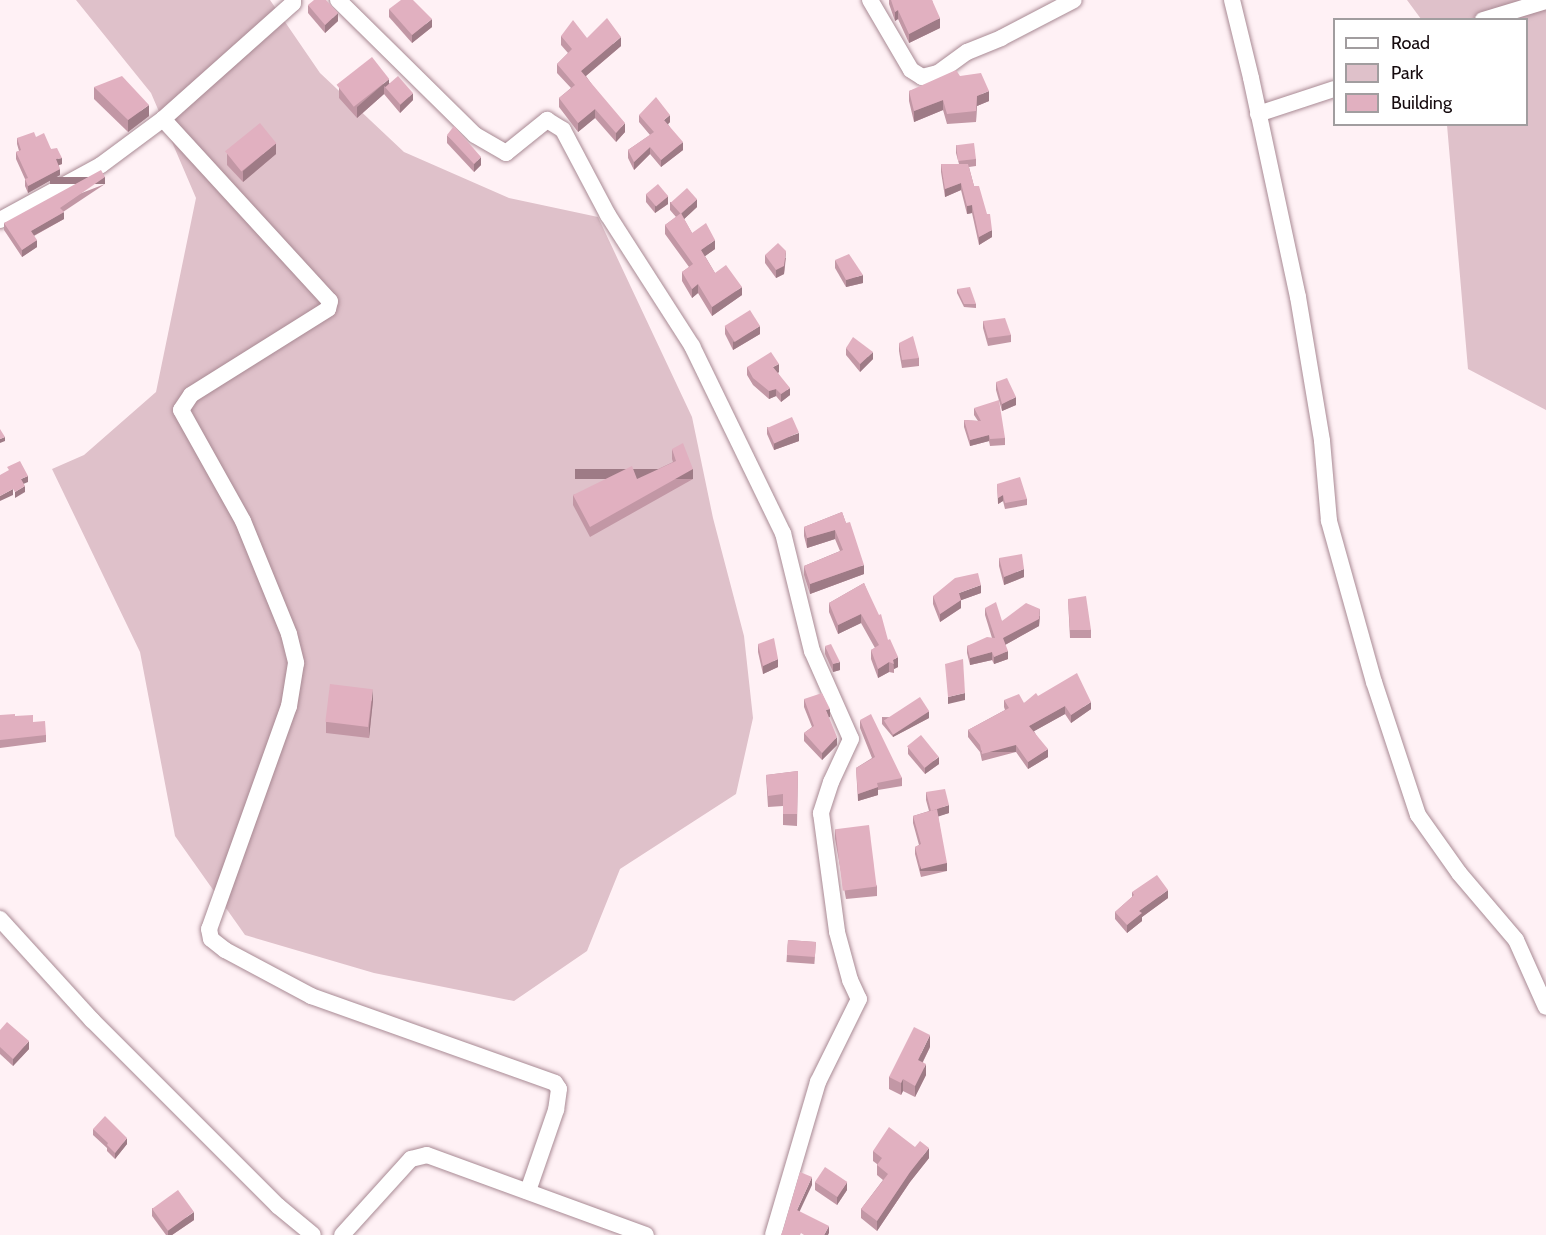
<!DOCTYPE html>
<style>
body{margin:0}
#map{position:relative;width:1546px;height:1235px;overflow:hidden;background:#fff1f5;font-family:Cabin,sans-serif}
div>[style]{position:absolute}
.green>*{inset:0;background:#dfc1ca}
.roads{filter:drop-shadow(0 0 2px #a98a94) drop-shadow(0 0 2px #a98a94)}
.minor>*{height:16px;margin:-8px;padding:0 8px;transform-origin:8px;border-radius:8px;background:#fff}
.wall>*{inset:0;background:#c297a5;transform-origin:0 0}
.shaded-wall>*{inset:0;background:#9e7b86;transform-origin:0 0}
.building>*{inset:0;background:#e1b0c0;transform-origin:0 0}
span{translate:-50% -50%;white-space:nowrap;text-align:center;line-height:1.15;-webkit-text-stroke:5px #fff;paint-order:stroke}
.legend{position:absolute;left:1333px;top:18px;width:195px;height:108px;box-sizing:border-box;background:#fff;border:2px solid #a19d9f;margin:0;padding:8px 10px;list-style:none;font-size:18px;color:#150a0e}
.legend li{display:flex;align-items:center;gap:12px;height:30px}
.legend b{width:30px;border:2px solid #a19d9f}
</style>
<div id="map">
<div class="green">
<i style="clip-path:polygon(76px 0,270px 0,320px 73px,404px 152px,509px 198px,598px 217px,692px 417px,713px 518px,744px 636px,753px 718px,736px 794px,620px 869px,587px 951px,514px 1001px,374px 973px,245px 935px,175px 836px,140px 652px,52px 469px,84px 455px,156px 392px,196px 198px,151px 93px)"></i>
<i style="clip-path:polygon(1407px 0,1546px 0,1546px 410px,1468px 369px,1447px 125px,1526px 124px,1526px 20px,1421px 19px)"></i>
</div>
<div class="roads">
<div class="minor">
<i style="left:338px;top:0;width:192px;rotate:44.6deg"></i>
<i style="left:475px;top:135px;width:36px;rotate:30deg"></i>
<i style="left:506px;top:153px;width:53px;rotate:-38.8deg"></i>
<i style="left:547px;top:120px;width:19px;rotate:32deg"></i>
<i style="left:563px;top:130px;width:96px;rotate:62.1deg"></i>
<i style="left:608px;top:215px;width:156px;rotate:57.3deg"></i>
<i style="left:692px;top:346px;width:208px;rotate:64.1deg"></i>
<i style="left:783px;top:533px;width:122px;rotate:76.2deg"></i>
<i style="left:812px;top:651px;width:96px;rotate:66.1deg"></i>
<i style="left:851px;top:739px;width:47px;rotate:114.9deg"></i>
<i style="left:831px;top:782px;width:33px;rotate:108deg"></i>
<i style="left:821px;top:813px;width:120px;rotate:82.3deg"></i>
<i style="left:837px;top:932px;width:50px;rotate:74.8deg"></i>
<i style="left:850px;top:980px;width:21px;rotate:65deg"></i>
<i style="left:859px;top:999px;width:93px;rotate:116.3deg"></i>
<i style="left:818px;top:1082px;width:159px;rotate:106.4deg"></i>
<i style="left:870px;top:0;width:81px;rotate:59.6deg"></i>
<i style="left:911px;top:70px;width:13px;rotate:32deg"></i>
<i style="left:922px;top:77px;width:16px;rotate:-14deg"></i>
<i style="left:938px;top:73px;width:36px;rotate:-36deg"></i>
<i style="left:967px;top:52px;width:37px;rotate:-22deg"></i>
<i style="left:1001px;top:38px;width:82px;rotate:-27.5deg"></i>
<i style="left:1232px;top:0;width:80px;rotate:76.3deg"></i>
<i style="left:1251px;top:78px;width:224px;rotate:77.9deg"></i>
<i style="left:1298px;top:297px;width:146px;rotate:80.5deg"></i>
<i style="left:1322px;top:441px;width:80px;rotate:85deg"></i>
<i style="left:1329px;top:521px;width:167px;rotate:74.4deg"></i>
<i style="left:1374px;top:682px;width:140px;rotate:71.7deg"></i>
<i style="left:1418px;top:815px;width:71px;rotate:54.7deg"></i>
<i style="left:1459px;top:873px;width:88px;rotate:49.6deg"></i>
<i style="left:1516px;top:940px;width:73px;rotate:65.9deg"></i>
<i style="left:1483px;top:20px;width:66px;rotate:-16.8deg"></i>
<i style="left:1258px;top:114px;width:80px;rotate:-18.2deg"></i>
<i style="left:163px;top:119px;width:247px;rotate:47.5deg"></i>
<i style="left:330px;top:301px;width:8px;rotate:104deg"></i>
<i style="left:328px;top:309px;width:162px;rotate:147.9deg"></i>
<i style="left:191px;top:395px;width:18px;rotate:124deg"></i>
<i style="left:181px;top:410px;width:127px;rotate:60.8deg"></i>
<i style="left:243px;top:521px;width:122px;rotate:67.8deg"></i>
<i style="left:289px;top:634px;width:30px;rotate:76deg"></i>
<i style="left:296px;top:663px;width:44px;rotate:99.2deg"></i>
<i style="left:289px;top:706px;width:237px;rotate:109.7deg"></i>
<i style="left:209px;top:929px;width:10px;rotate:79deg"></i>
<i style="left:211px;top:939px;width:18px;rotate:38deg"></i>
<i style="left:225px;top:950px;width:98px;rotate:28.1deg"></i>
<i style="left:311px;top:996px;width:259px;rotate:19.6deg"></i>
<i style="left:555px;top:1083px;width:7px;rotate:56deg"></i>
<i style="left:559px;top:1089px;width:21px;rotate:98deg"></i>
<i style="left:556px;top:1110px;width:86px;rotate:109.1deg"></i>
<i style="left:0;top:220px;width:115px;rotate:-28.6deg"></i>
<i style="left:101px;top:165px;width:77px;rotate:-36.6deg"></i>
<i style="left:163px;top:119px;width:174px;rotate:-41.7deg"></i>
<i style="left:293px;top:3px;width:3px;rotate:-90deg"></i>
<i style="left:0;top:919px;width:137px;rotate:47.7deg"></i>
<i style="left:92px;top:1020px;width:263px;rotate:45deg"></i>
<i style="left:278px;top:1206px;width:45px;rotate:39.6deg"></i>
<i style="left:342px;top:1235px;width:103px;rotate:-47.8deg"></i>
<i style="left:411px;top:1159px;width:16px;rotate:-14deg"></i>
<i style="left:427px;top:1155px;width:233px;rotate:20.1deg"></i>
</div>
</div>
<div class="wall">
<i style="clip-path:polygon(889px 0,932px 0,940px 28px,909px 43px,898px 19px,895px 21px,889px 4px)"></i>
<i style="clip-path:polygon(308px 5px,338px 21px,325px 33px,308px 13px)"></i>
<i style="clip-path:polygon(389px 9px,432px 27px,412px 43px,389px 17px)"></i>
<i style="clip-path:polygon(561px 36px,587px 38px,621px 46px,586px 76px,625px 132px,616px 142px,595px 118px,578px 132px,559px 107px,559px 98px,571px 88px,557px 73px,557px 64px,568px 53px,561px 45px)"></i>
<i style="clip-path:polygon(960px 76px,989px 101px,977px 106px,976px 122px,947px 124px,943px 110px,914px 122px,909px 101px,909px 91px)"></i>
<i style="clip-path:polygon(389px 83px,413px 100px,400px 113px,384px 94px,357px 118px,339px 98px,339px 88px)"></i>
<i style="clip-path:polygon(94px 87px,149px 116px,128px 132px,94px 99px)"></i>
<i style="clip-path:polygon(639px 115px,670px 122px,668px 124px,683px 150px,661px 167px,650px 154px,634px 170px,628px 158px,628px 150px,650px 135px,639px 122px)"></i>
<i style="clip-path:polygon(447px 135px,481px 165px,474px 172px,447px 143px)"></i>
<i style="clip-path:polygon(36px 137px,51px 149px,62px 164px,59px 165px,60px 175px,28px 193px,25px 186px,25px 179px,16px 159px,16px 152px,19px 151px,17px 144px,17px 138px)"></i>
<i style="clip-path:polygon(956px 145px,976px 159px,976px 166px,969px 167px,974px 186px,992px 237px,979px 245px,972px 213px,967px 214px,961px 190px,945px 197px,941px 172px,941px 164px,959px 164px,956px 153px)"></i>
<i style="clip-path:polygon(227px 154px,276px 154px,243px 182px,227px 165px)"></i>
<i style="clip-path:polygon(105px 184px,63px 212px,64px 219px,34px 236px,37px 247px,22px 257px,4px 230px,4px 223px)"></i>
<i style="clip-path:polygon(646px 194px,668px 204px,655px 213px,646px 202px)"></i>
<i style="clip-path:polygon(670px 202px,697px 207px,684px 219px,692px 233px,715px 249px,705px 256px,715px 273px,742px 295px,712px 316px,698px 293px,692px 298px,682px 281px,682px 272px,689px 267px,665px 234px,665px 225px,676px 217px,670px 210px)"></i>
<i style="clip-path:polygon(765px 255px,786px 258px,784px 274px,776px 278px,765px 263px)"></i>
<i style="clip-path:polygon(835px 260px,863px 283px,846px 287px,835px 268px)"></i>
<i style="clip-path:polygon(957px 289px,976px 304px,976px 308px,964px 307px,957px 293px)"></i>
<i style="clip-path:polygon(983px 321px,1011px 335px,1011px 342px,988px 346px,983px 328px)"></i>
<i style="clip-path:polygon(725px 326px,760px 334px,733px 350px,725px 334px)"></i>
<i style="clip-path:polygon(899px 343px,919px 358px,919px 366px,902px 368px,899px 351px)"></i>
<i style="clip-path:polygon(846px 348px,873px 359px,860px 372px,846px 355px)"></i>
<i style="clip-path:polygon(747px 367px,779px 372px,778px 373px,790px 395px,781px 402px,776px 396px,769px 399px,753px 385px,747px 375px)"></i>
<i style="clip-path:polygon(996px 382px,1016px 405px,1002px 411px,996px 390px)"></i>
<i style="clip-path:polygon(974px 408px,1005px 438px,1005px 445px,990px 446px,989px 441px,970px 446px,964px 427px,964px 420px,978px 421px,974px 415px)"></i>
<i style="clip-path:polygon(767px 427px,799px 441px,774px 450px,767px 434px)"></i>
<i style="clip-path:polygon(672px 449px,693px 479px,590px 537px,573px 505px,573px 495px,637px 479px,673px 462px,672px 459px)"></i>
<i style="clip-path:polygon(997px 484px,1027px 499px,1027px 505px,1005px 509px,1003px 501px,998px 504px)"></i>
<i style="clip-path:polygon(842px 512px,864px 574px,810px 594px,804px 575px,804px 566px,840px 551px,835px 539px,807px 548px,804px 536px,804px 527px)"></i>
<i style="clip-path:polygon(999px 558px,1024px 577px,1004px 585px,999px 566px)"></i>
<i style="clip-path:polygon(864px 583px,898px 667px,894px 669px,894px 673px,889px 672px,878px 678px,871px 659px,871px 650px,875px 648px,861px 623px,838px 634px,829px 612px,829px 603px)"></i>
<i style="clip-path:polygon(981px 593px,961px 600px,961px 608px,940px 622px,933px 604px,933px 596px)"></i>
<i style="clip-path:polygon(1068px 599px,1091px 630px,1091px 638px,1070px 638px)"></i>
<i style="clip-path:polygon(985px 608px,1002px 621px,1040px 616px,1039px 626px,1005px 645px,1008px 659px,994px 664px,992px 660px,970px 665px,967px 653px,967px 646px,992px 638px,985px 615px)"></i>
<i style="clip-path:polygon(758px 644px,778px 667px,763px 674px,758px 652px)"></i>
<i style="clip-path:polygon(825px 646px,840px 670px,833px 672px,825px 654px)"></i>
<i style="clip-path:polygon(1038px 696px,1091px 709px,1071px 723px,1065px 714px,1034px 731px,1048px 757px,1028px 769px,1016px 752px,982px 761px,980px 752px,968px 737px,968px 730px,1005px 710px,1004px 707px,1004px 700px,1024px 703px)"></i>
<i style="clip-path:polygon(804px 699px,830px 717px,828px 717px,837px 745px,822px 760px,804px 741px,804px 733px,812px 727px,804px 707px)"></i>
<i style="clip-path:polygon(373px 700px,369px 738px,326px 733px,326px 722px)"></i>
<i style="clip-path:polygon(0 715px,15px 716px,33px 722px,46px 735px,46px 742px,0 748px)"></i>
<i style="clip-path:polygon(882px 717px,929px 718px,893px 737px,882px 724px)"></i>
<i style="clip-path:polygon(860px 720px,902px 778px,902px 786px,878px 790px,878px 795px,858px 801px,856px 768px,872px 758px,860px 728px)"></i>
<i style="clip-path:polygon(908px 747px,939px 764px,925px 774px,908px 754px)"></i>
<i style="clip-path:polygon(798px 771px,797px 826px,783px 825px,783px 806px,768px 807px,766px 775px)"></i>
<i style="clip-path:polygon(926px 792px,949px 813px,938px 816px,947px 871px,921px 877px,915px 854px,915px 847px,919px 845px,913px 823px,913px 816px,929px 811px,926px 800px)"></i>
<i style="clip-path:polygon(835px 829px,877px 886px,877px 896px,846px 899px,835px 839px)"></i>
<i style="clip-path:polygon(1132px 892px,1168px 898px,1142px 917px,1142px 921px,1127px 933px,1115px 919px,1115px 912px,1132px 897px)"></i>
<i style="left:788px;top:940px;width:28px;height:22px;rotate:4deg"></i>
<i style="clip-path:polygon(0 1030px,29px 1049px,13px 1066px,0 1054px)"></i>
<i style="clip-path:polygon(930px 1047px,923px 1062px,926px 1075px,915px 1097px,903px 1091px,901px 1095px,889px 1089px,889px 1077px)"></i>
<i style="clip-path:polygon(93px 1129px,127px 1144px,115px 1159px,107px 1151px,107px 1148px,93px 1135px)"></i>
<i style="clip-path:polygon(873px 1151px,929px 1158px,910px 1182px,877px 1231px,861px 1218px,861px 1209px,883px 1180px,877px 1175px,877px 1164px,873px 1161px)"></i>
<i style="clip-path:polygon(815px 1182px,847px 1190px,837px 1205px,815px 1190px)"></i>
<i style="clip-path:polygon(152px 1208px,194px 1220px,172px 1235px,166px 1235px,152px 1216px)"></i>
</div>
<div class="shaded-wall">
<i style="clip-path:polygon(898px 10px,898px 19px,895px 21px,895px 12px)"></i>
<i style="clip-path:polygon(338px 13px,338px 21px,325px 33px,325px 25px)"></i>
<i style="clip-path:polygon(940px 18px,940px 28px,909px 43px,909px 34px)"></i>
<i style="clip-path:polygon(432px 19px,432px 27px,412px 43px,412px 35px)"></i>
<i style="clip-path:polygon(621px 37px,621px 46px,581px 80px,581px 71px)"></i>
<i style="clip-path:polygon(389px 79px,389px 89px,384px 86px,384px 94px,357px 118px,357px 107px)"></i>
<i style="clip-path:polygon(989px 91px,989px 101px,977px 106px,976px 122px,977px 96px)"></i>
<i style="clip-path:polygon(413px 93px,413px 100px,400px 113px,400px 105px)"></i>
<i style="clip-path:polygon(943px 100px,943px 110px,914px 122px,914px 111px)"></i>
<i style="clip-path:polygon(149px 105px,149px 116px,128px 132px,128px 120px)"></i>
<i style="clip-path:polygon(595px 109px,595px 118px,578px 132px,578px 123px)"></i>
<i style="clip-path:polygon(670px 115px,670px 122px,664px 128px,664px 120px)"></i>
<i style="clip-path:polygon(625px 123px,625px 132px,616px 142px,616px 133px)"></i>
<i style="clip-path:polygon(683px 142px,683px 150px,661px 167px,661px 160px)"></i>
<i style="clip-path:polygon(276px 143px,276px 154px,243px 182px,243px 171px)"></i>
<i style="clip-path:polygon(650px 147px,650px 154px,634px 170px,634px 162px)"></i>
<i style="clip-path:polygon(481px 157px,481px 165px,474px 172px,474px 164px)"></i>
<i style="clip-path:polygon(62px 158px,62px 164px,56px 166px,56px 159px)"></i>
<i style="clip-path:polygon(60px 169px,60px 175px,28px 193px,28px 186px)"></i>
<i style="left:105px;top:177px;width:7px;height:55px;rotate:90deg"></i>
<i style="clip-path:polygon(961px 183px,961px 190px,945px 197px,945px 189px)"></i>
<i style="clip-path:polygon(668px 196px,668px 204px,655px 213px,655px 206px)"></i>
<i style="clip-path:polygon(697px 199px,697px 207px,681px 222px,681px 214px)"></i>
<i style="clip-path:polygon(972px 205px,972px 213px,967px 214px,967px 206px)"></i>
<i style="clip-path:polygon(64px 212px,64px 219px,31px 237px,31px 231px)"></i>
<i style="clip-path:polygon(992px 230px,992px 237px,979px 245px,979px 237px)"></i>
<i style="clip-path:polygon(37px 240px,37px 247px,22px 257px,22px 250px)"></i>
<i style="clip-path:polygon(715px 240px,715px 249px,701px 259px,701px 250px)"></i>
<i style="clip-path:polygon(786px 251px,784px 274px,776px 278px,776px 270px)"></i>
<i style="clip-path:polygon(863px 275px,863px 283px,846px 287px,846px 280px)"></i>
<i style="clip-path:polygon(698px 284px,698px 293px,692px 298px,692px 289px)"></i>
<i style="clip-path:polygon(742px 287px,742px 295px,712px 316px,712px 307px)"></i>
<i style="clip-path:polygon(760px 326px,760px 334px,733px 350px,733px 342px)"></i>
<i style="clip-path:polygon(873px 352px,873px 359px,860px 372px,860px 364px)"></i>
<i style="clip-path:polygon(779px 364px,779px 372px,773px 375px,773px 367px)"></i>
<i style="clip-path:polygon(790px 388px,790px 395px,781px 402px,781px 394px)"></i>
<i style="clip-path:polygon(776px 389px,776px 396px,769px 399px,769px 391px)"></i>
<i style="clip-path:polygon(1016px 397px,1016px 405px,1002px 411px,1002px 404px)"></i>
<i style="clip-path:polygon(799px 433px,799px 441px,774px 450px,774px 442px)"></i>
<i style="clip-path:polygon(989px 435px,989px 441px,970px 446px,970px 440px)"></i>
<i style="clip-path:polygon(5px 437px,5px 441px,0 443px,0 439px)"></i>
<i style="left:693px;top:469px;width:10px;height:118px;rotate:90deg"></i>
<i style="clip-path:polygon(28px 476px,28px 482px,21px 485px,21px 479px)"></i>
<i style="clip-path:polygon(25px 486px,25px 492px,15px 498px,15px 492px)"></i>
<i style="clip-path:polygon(13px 489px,13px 495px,0 501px,0 496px)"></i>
<i style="clip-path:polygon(1003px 495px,1003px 501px,998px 504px,998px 498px)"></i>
<i style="clip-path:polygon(835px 530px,835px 539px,807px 548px,807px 538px)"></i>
<i style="clip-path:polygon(864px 565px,864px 574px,810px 594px,810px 584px)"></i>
<i style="clip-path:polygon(1024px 569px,1024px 577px,1004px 585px,1004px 577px)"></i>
<i style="clip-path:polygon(981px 585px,981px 593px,959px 601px,959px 593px)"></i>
<i style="clip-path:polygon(961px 600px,961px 608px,940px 622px,940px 614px)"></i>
<i style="clip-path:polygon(1040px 609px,1039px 626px,1003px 646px,1003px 638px)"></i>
<i style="clip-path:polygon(861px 614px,861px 623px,838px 634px,838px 625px)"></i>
<i style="clip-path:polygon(1008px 651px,1008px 659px,994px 664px,994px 657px)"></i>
<i style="clip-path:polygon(992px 652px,992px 660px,970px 665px,970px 658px)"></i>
<i style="clip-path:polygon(898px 657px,898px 667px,894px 669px,893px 660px)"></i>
<i style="clip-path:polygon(778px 659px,778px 667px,763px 674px,763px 666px)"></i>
<i style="clip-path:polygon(840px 662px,840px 670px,833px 672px,833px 664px)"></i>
<i style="clip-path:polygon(889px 662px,889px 672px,878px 678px,878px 669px)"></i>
<i style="clip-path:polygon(373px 689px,373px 700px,369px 738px,369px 727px)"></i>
<i style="clip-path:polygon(965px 693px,965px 700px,948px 704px,948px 697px)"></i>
<i style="clip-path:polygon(1091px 702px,1091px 709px,1071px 723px,1071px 715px)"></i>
<i style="clip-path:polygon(1065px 706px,1065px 714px,1029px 734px,1029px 726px)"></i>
<i style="clip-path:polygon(830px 709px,830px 717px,826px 718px,826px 710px)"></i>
<i style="clip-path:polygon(929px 711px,929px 718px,893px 737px,893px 730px)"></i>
<i style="clip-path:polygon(837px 737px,837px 745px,822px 760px,822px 753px)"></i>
<i style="left:1016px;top:745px;width:7px;height:35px;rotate:90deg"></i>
<i style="clip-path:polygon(1048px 749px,1048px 757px,1028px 769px,1028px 762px)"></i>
<i style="clip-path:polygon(939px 757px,939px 764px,925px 774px,925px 767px)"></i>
<i style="clip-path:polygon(878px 787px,878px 795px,858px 801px,858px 794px)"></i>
<i style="clip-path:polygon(949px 805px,949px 813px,931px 819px,931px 811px)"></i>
<i style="left:947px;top:863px;width:8px;height:27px;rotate:90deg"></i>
<i style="clip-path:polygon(1168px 890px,1168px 898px,1142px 917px,1142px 921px,1127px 933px,1127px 925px,1139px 911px)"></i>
<i style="clip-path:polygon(930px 1035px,930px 1047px,918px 1071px,918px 1060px)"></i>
<i style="clip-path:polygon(29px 1041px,29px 1049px,13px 1066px,13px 1059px)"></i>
<i style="clip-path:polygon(926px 1064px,926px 1075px,915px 1097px,915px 1086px)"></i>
<i style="clip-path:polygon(903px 1079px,903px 1091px,901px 1095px,901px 1083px)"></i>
<i style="clip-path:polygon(127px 1138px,127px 1144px,115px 1159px,115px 1153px)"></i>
<i style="clip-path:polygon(929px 1148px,929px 1158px,910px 1182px,877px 1231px,877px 1221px,910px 1172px)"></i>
<i style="clip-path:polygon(812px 1177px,812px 1185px,797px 1217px,797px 1210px)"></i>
<i style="clip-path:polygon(847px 1182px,847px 1190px,837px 1205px,837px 1197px)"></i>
<i style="clip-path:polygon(194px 1212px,194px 1220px,172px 1235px,168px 1235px,168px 1230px)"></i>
<i style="clip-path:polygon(829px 1226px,829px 1233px,828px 1235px,824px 1235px)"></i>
</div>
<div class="building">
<i style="clip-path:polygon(314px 0,326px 0,338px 13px,325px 25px,308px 5px)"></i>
<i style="clip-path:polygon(401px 0,413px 0,432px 19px,412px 35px,389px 9px)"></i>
<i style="clip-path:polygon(891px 0,932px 0,940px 18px,909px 34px,898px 10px,895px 12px)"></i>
<i style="clip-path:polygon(607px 18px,621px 37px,581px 71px,625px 123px,616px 133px,595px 109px,578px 123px,559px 98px,575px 85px,557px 64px,572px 49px,561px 36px,573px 20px,587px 38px)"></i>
<i style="left:372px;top:57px;width:28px;height:45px;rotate:52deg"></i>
<i style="clip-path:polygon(956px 70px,960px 76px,981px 73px,989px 91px,977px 96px,976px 111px,947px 114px,943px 100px,914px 111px,909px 91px)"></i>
<i style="clip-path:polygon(122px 76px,149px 105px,128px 120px,94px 87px)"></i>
<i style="left:398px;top:76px;width:23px;height:17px;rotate:49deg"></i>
<i style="clip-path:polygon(656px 97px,670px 115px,664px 120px,683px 142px,661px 160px,650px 147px,634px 162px,628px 150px,654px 132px,639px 115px)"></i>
<i style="left:260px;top:123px;width:26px;height:45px;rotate:51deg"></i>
<i style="clip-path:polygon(454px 126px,481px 157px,474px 164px,447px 135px)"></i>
<i style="clip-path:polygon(34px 132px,36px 137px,44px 133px,51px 149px,57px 148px,62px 158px,56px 159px,60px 169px,28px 186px,25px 179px,28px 178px,16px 152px,21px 150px,17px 138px)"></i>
<i style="left:974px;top:143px;width:16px;height:18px;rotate:83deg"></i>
<i style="clip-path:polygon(941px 164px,968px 164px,974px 186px,979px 186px,987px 214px,990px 214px,992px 230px,979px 237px,972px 205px,967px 206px,961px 183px,945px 189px)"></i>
<i style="clip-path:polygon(101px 170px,105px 177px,60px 208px,64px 212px,31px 231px,37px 240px,22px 250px,4px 223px)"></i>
<i style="left:658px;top:184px;width:16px;height:16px;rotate:50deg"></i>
<i style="left:687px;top:188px;width:15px;height:22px;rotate:48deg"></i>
<i style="clip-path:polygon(681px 213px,692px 233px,706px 223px,715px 240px,701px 250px,715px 273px,726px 265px,742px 287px,712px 307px,698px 284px,692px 289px,682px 272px,693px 264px,665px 225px)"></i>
<i style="clip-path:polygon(778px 243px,786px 251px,784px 266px,776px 270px,765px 255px)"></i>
<i style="clip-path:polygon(849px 254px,863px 275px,846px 280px,835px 260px)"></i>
<i style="clip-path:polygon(970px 287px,976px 304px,964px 304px,957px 289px)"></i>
<i style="left:750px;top:310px;width:19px;height:30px;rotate:58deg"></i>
<i style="clip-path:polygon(1005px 318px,1011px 335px,988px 338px,983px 321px)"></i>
<i style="clip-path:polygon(913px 336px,919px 358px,902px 360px,899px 343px)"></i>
<i style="clip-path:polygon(853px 337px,873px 352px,860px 364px,846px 348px)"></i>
<i style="clip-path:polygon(771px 352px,779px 364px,773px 367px,790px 388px,781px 394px,776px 389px,769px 391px,753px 378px,747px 367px)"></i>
<i style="clip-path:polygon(1007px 378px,1016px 397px,1002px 404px,996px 382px)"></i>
<i style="clip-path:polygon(999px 400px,1005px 438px,990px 439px,989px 435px,970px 440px,964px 420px,981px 421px,974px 408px)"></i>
<i style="left:792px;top:417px;width:17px;height:27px;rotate:66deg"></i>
<i style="clip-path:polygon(0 429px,5px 437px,0 439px)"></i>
<i style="clip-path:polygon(683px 443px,693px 469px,590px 527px,573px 495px,632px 466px,637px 479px,676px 461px,672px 449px)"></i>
<i style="clip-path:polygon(20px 461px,28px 476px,21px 479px,25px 486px,15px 492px,13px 489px,0 496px,0 475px,9px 470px,7px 467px)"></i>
<i style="clip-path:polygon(1020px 477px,1027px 499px,1005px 503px,1003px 495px,998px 498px,997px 484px)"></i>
<i style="clip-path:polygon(842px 512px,846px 523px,850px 522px,864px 565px,810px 584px,804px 566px,843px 550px,835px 530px,807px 538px,804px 527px)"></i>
<i style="clip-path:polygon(1022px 554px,1024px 569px,1004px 577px,999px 558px)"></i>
<i style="clip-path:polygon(978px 573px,981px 585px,959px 593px,961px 600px,940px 614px,933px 596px,955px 578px)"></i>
<i style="clip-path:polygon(864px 583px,879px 615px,881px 614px,888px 640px,890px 639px,898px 657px,893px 660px,894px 664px,889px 662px,878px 669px,871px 650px,879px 645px,861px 614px,838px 625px,829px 603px)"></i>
<i style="clip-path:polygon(1086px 596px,1091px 630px,1070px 630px,1068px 599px)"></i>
<i style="clip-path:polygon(996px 602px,1002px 621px,1026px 603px,1040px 609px,1039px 619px,1003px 638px,1008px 651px,994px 657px,992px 652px,970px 658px,967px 646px,987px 637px,995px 638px,985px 608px)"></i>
<i style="clip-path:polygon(774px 638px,778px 659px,763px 666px,758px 644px)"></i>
<i style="clip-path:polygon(831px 644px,840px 662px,833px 664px,825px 646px)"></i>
<i style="clip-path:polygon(963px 659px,965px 693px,948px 697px,945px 664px)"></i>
<i style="clip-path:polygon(1077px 673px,1091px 702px,1071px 715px,1065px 706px,1029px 726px,1048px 749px,1028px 762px,1016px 745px,982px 754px,980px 745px,968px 730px,1009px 708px,1004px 700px,1019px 694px,1024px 703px,1036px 693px,1038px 696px)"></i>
<i style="left:330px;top:684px;width:43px;height:38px;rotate:7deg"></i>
<i style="clip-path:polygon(822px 693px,830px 709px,826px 710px,837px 737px,822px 753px,804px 733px,814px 726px,804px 699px)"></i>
<i style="left:920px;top:697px;width:17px;height:43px;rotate:57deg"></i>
<i style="clip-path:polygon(15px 714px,15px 716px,33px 715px,33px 722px,45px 721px,46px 735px,0 740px,0 715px)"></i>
<i style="clip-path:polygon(871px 714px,902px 778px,877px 783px,878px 787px,858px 794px,856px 768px,875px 757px,860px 720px)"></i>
<i style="left:921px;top:735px;width:28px;height:18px;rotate:51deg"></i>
<i style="clip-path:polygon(798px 771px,797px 814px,783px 814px,783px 794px,768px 796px,766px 775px)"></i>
<i style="clip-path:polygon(945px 789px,949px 805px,931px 811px,926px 792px)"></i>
<i style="clip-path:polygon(937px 809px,947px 863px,921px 869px,915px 847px,921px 844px,913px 816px)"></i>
<i style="left:869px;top:825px;width:62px;height:34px;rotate:83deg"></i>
<i style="clip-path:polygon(1157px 875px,1168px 890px,1139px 911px,1142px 913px,1127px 925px,1115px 912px,1134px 895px,1132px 892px)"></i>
<i style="left:788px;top:940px;width:28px;height:15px;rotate:4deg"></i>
<i style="clip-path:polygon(7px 1022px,29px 1041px,13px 1059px,0 1047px,0 1030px)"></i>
<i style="clip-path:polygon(914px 1027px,930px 1035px,918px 1060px,926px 1064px,915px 1086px,903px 1079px,901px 1083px,889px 1077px)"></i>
<i style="clip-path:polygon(105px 1116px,127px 1138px,115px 1153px,107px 1145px,108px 1143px,93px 1129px)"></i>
<i style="clip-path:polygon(889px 1127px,915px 1147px,920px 1141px,929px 1148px,910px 1172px,877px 1221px,861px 1209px,888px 1174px,877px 1165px,882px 1158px,873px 1151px)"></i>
<i style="left:825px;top:1167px;width:27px;height:18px;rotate:34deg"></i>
<i style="clip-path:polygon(800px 1172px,812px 1177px,797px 1210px,829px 1226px,824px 1235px,804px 1235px,801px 1233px,800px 1235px,781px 1235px,783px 1230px)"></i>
<i style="left:178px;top:1190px;width:27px;height:32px;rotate:54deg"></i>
</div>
<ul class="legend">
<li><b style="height:8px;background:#fff"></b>Road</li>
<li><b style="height:16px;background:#dfc1ca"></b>Park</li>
<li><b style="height:16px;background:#e1b0c0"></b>Building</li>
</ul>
</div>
